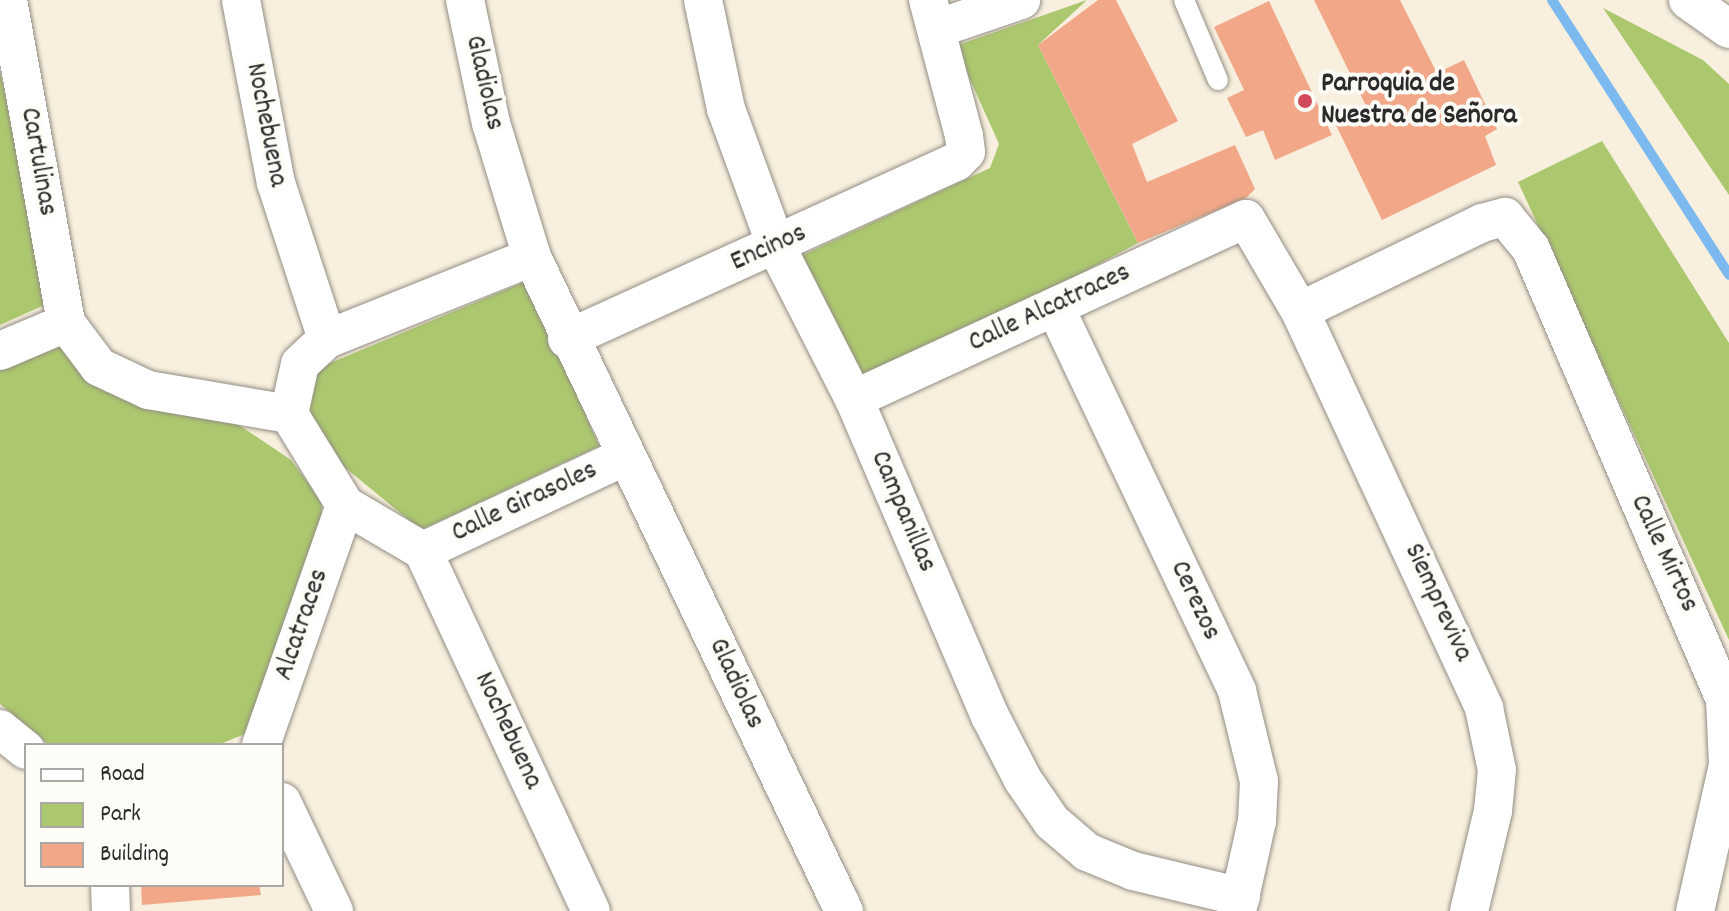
<!DOCTYPE html>
<meta charset="utf-8">
<style>
body{margin:0}
#map{position:relative;width:1729px;height:911px;overflow:hidden;background:#f8efde;font-family:Dekko,sans-serif}
div>[style]{position:absolute}
.green>*{inset:0;background:#acc86e}
.stream>*{height:10px;margin:-5px;padding:0 5px;transform-origin:5px;border-radius:5px;background:#7cb9ef}
.building>*{inset:0;background:#f2a888}
.roads{filter:drop-shadow(0 0 2px #928d84) drop-shadow(0 0 2px #928d84)}
.lane>*{height:20px;margin:-10px;padding:0 10px;transform-origin:10px;border-radius:10px;background:#fff}
.street>*{height:38px;margin:-19px;padding:0 19px;transform-origin:19px;border-radius:19px;background:#fff}
.dots>*{width:22px;height:22px;translate:-50% -50%;box-sizing:border-box;border:4px solid #fdfcf7;border-radius:50%}
span{translate:-50% -50%;white-space:nowrap;text-align:center;line-height:1.15;-webkit-text-stroke:8px #fdfcf7;paint-order:stroke}
.street-label{font-size:28px;color:#2b2b2b}
.poi-label{font-size:28px;color:#2b2b2b;font-weight:700}
.left{translate:0 -50%;text-align:left}
.legend{position:absolute;left:24px;top:743px;width:260px;height:144px;box-sizing:border-box;background:#fdfcf7;border:2px solid #a9a8a5;margin:0;padding:10px 14px;list-style:none;font-size:24px;color:#2b2b2b}
.legend li{display:flex;align-items:center;gap:16px;height:40px}
.legend b{width:40px;border:2px solid #a9a8a5}
</style>
<div id="map">
<div class="green">
<i style="clip-path:polygon(1087px 0,1038px 45px,1138px 243px,1037px 297px,851px 382px,794px 259px,990px 168px,999px 144px,955px 46px)"></i>
<i style="clip-path:polygon(1603px 8px,1703px 60px,1729px 84px,1729px 195px)"></i>
<i style="clip-path:polygon(0 71px,49px 303px,0 325px)"></i>
<i style="clip-path:polygon(1602px 141px,1729px 343px,1729px 640px,1518px 182px)"></i>
<i style="clip-path:polygon(527px 281px,599px 446px,421px 530px,320px 447px,305px 388px,311px 371px)"></i>
<i style="clip-path:polygon(56px 343px,92px 380px,239px 425px,291px 460px,321px 500px,322px 522px,252px 731px,218px 745px,49px 745px,0 704px,0 369px)"></i>
</div>
<div class="stream">
<i style="left:1552px;top:0;width:327px;rotate:57.2deg"></i>
</div>
<div class="building">
<i style="clip-path:polygon(1098px 0,1116px 0,1178px 121px,1132px 144px,1147px 182px,1235px 145px,1255px 189px,1246px 198px,1138px 243px,1038px 45px)"></i>
<i style="clip-path:polygon(1314px 0,1400px 0,1437px 73px,1464px 60px,1497px 129px,1485px 136px,1496px 165px,1382px 220px,1334px 121px,1366px 106px)"></i>
<i style="clip-path:polygon(1269px 1px,1332px 135px,1275px 160px,1263px 130px,1246px 137px,1227px 98px,1244px 90px,1214px 27px)"></i>
<i style="clip-path:polygon(141px 885px,259px 885px,261px 895px,142px 905px)"></i>
</div>
<div class="roads">
<div class="lane">
<i style="left:1184px;top:0;width:87px;rotate:67deg"></i>
</div>
<div class="street">
<i style="left:8px;top:0;width:328px;rotate:79.8deg"></i>
<i style="left:66px;top:323px;width:55px;rotate:53.1deg"></i>
<i style="left:99px;top:367px;width:54px;rotate:25.1deg"></i>
<i style="left:148px;top:390px;width:143px;rotate:9.7deg"></i>
<i style="left:241px;top:0;width:186px;rotate:79.2deg"></i>
<i style="left:276px;top:183px;width:164px;rotate:71.9deg"></i>
<i style="left:465px;top:0;width:126px;rotate:78.1deg"></i>
<i style="left:491px;top:123px;width:140px;rotate:73deg"></i>
<i style="left:532px;top:257px;width:725px;rotate:64.5deg"></i>
<i style="left:703px;top:0;width:111px;rotate:78.1deg"></i>
<i style="left:726px;top:109px;width:146px;rotate:69.9deg"></i>
<i style="left:776px;top:246px;width:172px;rotate:63deg"></i>
<i style="left:854px;top:399px;width:345px;rotate:66.8deg"></i>
<i style="left:990px;top:716px;width:72px;rotate:62.7deg"></i>
<i style="left:1023px;top:780px;width:51px;rotate:55.4deg"></i>
<i style="left:1052px;top:822px;width:46px;rotate:40.6deg"></i>
<i style="left:1087px;top:852px;width:50px;rotate:22.4deg"></i>
<i style="left:1133px;top:871px;width:111px;rotate:13.5deg"></i>
<i style="left:1688px;top:0;width:50px;rotate:35.3deg"></i>
<i style="left:936px;top:29px;width:90px;rotate:-18.8deg"></i>
<i style="left:1055px;top:307px;width:425px;rotate:64.6deg"></i>
<i style="left:1237px;top:691px;width:93px;rotate:76.3deg"></i>
<i style="left:1259px;top:781px;width:40px;rotate:92.9deg"></i>
<i style="left:1257px;top:821px;width:92px;rotate:102.5deg"></i>
<i style="left:1300px;top:311px;width:202px;rotate:-25.8deg"></i>
<i style="left:1482px;top:223px;width:24px;rotate:-15deg"></i>
<i style="left:1505px;top:217px;width:41px;rotate:50.9deg"></i>
<i style="left:1531px;top:249px;width:490px;rotate:66.7deg"></i>
<i style="left:1725px;top:699px;width:66px;rotate:87.4deg"></i>
<i style="left:1728px;top:765px;width:150px;rotate:102.7deg"></i>
<i style="left:567px;top:339px;width:427px;rotate:-24.5deg"></i>
<i style="left:956px;top:162px;width:14px;rotate:-45deg"></i>
<i style="left:966px;top:152px;width:16px;rotate:-97deg"></i>
<i style="left:964px;top:136px;width:141px;rotate:-104.8deg"></i>
<i style="left:0;top:351px;width:72px;rotate:-23deg"></i>
<i style="left:854px;top:399px;width:431px;rotate:-24.7deg"></i>
<i style="left:1246px;top:219px;width:107px;rotate:59.6deg"></i>
<i style="left:1300px;top:311px;width:438px;rotate:65.1deg"></i>
<i style="left:1484px;top:708px;width:63px;rotate:78.2deg"></i>
<i style="left:1497px;top:770px;width:41px;rotate:95.6deg"></i>
<i style="left:1493px;top:811px;width:103px;rotate:103.5deg"></i>
<i style="left:423px;top:551px;width:91px;rotate:-149.5deg"></i>
<i style="left:345px;top:505px;width:107px;rotate:-121.6deg"></i>
<i style="left:289px;top:414px;width:51px;rotate:-77.6deg"></i>
<i style="left:300px;top:364px;width:37px;rotate:-43deg"></i>
<i style="left:327px;top:339px;width:221px;rotate:-21.8deg"></i>
<i style="left:423px;top:551px;width:397px;rotate:65deg"></i>
<i style="left:423px;top:551px;width:224px;rotate:-25.1deg"></i>
<i style="left:0;top:729px;width:33px;rotate:39deg"></i>
<i style="left:261px;top:745px;width:254px;rotate:-70.7deg"></i>
<i style="left:282px;top:802px;width:121px;rotate:64.5deg"></i>
<i style="left:110px;top:885px;width:26px;rotate:88deg"></i>
</div>
</div>
<div class="dots">
<i style="left:1305px;top:101px;background:#d1495b"></i>
</div>
<div class="street-label">
<span style="left:483px;top:83px;rotate:77deg">Gladiolas</span>
<span style="left:265px;top:125px;rotate:79deg">Nochebuena</span>
<span style="left:37px;top:162px;rotate:80deg">Cartulinas</span>
<span style="left:769px;top:249px;rotate:-24deg">Encinos</span>
<span style="left:1050px;top:309px;rotate:-25deg">Calle Alcatraces</span>
<span style="left:525px;top:503px;rotate:-25deg">Calle Girasoles</span>
<span style="left:902px;top:512px;rotate:67deg">Campanillas</span>
<span style="left:1663px;top:554px;rotate:65deg">Calle Mirtos</span>
<span style="left:1194px;top:601px;rotate:65deg">Cerezos</span>
<span style="left:1437px;top:603px;rotate:65deg">Siempreviva</span>
<span style="left:303px;top:625px;rotate:-71deg">Alcatraces</span>
<span style="left:735px;top:684px;rotate:65deg">Gladiolas</span>
<span style="left:507px;top:731px;rotate:65deg">Nochebuena</span>
</div>
<div class="poi-label">
<span class="left" style="left:1321px;top:101px">Parroquia de<br>Nuestra de Señora</span>
</div>
<ul class="legend">
<li><b style="height:10px;background:#fff"></b>Road</li>
<li><b style="height:22px;background:#acc86e"></b>Park</li>
<li><b style="height:22px;background:#f2a888"></b>Building</li>
</ul>
</div>
